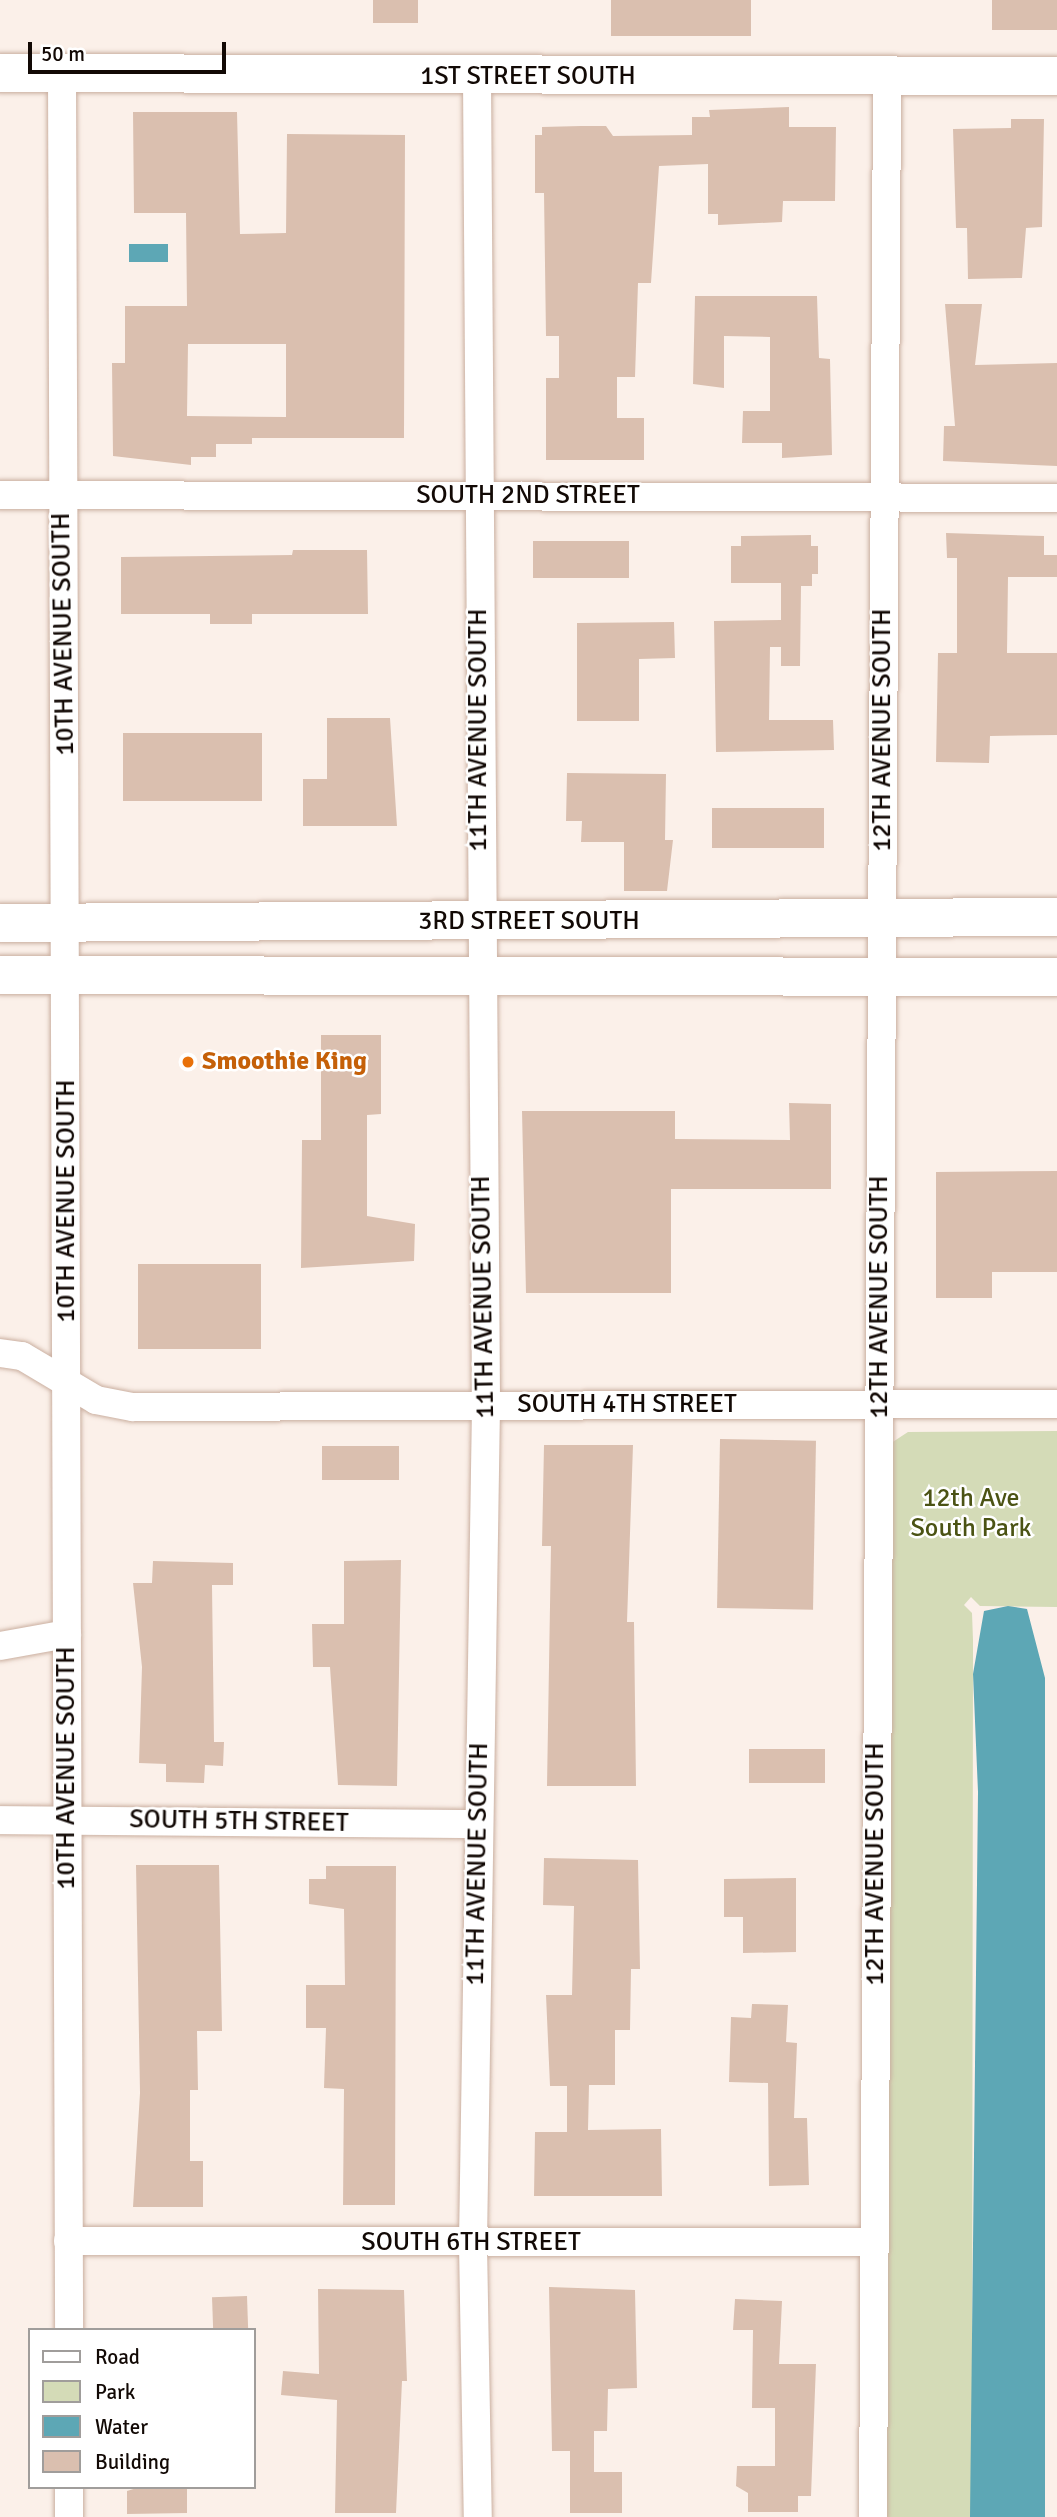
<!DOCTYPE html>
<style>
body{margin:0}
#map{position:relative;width:1057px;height:2517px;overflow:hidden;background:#fbf0e9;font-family:Signika,sans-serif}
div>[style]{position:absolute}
.green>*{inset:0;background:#d4dbb7}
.water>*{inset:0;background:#5da7b5;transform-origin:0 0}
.building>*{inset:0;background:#dabfaf;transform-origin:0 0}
.roads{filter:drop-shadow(0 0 2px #caafa0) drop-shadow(0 0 2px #caafa0)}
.street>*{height:28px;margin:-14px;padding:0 14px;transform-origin:14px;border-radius:14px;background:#fff}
.secondary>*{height:38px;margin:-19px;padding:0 19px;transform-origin:19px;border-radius:19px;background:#fff}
.primary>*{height:38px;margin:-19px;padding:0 19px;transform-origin:19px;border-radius:19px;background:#fff}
.dots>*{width:19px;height:19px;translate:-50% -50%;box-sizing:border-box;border:4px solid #fff;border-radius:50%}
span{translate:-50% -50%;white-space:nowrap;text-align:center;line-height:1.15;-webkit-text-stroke:5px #fff;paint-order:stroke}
.street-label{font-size:26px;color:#120905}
.food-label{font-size:26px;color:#c56008;font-weight:700}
.left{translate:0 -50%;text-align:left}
.park-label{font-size:26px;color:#4b5314}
.legend{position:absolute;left:28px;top:2328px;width:228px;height:161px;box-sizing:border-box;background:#fff;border:2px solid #a09d9b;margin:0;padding:9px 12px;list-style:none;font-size:21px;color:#120905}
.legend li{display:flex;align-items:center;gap:14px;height:35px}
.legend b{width:35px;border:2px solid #a09d9b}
.scale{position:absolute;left:28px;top:42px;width:198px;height:32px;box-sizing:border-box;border:4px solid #120905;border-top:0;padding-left:9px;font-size:21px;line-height:24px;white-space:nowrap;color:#120905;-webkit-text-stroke:5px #fff;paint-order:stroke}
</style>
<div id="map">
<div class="green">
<i style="clip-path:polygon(1057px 1431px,1057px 1607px,980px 1606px,971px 1597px,964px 1605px,972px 1613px,973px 1640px,972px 2517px,880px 2517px,885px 1447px,908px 1432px)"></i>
</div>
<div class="water">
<i style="left:129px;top:244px;width:39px;height:18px"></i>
<i style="clip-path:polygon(1008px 1606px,1027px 1609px,1045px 1678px,1045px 2517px,970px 2517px,978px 1792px,973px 1674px,984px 1611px)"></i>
</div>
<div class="building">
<i style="left:373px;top:0;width:45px;height:23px"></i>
<i style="left:611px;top:0;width:140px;height:36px"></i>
<i style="left:992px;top:0;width:65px;height:30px"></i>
<i style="clip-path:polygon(789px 107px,789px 127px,836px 127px,835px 201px,783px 201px,782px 222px,718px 225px,718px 214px,708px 214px,708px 164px,659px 166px,651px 283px,638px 283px,635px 377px,617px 377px,617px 418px,644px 418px,644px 460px,546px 460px,546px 378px,559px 378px,559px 336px,546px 336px,544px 193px,535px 193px,535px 135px,542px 135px,542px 127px,581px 126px,606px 126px,613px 136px,692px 135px,692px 117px,710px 117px,709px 110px)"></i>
<i style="clip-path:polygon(evenodd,133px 112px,237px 112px,240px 234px,286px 233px,287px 134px,405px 135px,404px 438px,252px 438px,252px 444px,216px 444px,216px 457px,191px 457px,191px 465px,113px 456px,112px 363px,125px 363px,125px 306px,187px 306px,186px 213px,134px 213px,133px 112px,188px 344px,286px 344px,286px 417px,187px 416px,188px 344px)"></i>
<i style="clip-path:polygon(1011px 119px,1044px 119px,1042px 227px,1026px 228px,1022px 278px,968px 279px,967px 228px,956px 228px,953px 129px,1011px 128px)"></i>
<i style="clip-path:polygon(695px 296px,817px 296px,819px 358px,830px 359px,832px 455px,782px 458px,782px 443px,742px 443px,743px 411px,770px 411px,770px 337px,724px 336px,724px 388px,693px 384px)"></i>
<i style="clip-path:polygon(945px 304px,982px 304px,975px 365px,1057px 363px,1057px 466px,943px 461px,944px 426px,955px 426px)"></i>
<i style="clip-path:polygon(946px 533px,1044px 536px,1044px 555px,1057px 555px,1057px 577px,1008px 577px,1007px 653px,1057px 653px,1057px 735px,990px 736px,989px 763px,936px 762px,938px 653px,957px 653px,957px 558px,947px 558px)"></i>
<i style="clip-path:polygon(811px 535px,811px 546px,818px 546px,818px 574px,812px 574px,812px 586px,801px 586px,800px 666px,781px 666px,781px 647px,770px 647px,769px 720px,833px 720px,834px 750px,716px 752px,714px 621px,781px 620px,781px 583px,731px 583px,731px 546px,741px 546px,741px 536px)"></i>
<i style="left:533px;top:541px;width:96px;height:37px"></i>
<i style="clip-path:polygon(293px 550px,367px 550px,368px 614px,252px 614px,252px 624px,210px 624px,210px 614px,121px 614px,121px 557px,292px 555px)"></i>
<i style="clip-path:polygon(674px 622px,675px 658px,639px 659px,639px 721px,577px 721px,577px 623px)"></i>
<i style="clip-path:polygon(327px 718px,390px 718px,397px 826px,303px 826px,303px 779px,327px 779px)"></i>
<i style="left:123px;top:733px;width:139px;height:68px"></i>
<i style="clip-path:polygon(567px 773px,666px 774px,665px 840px,673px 840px,667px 891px,624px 891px,624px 842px,581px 842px,582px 821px,566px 821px)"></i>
<i style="left:712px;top:808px;width:112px;height:40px"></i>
<i style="clip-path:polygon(321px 1035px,381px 1035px,381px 1114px,367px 1115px,367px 1216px,415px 1224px,414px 1261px,301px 1268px,302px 1140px,321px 1140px)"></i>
<i style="clip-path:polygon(789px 1103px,831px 1104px,831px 1189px,671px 1189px,671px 1293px,526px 1293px,522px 1111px,675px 1111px,675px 1139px,790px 1140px)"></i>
<i style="clip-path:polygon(1057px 1171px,1057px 1272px,992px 1272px,992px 1298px,936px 1298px,936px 1172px)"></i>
<i style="left:138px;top:1264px;width:123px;height:85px"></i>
<i style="left:720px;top:1439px;width:96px;height:169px;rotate:1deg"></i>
<i style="clip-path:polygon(544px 1445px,633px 1445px,627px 1622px,634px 1622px,636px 1786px,547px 1786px,551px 1546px,542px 1546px)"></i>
<i style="left:399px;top:1446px;width:34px;height:77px;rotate:90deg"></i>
<i style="clip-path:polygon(401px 1560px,397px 1786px,338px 1785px,330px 1667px,313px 1667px,312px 1624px,344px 1624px,344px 1561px)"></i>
<i style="clip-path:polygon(153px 1561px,233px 1563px,233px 1585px,212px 1585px,214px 1742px,224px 1742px,223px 1766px,205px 1765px,204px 1783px,166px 1782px,166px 1764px,139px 1763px,142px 1667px,133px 1583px,152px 1583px)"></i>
<i style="left:825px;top:1749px;width:34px;height:76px;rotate:90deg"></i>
<i style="clip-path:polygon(544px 1858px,638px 1860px,640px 1969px,631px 1969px,630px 2030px,615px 2030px,615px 2085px,589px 2085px,588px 2130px,661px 2129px,662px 2196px,534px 2196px,535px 2132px,567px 2132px,567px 2086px,550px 2086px,546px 1995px,572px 1995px,574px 1906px,543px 1905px)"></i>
<i style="clip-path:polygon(136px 1865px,219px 1865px,222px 2031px,197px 2031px,198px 2090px,190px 2090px,190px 2161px,203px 2161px,203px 2207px,133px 2207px,140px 2093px)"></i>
<i style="clip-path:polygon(326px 1866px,396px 1866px,395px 2205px,343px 2205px,344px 2089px,324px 2088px,326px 2028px,306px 2028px,306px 1985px,345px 1985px,344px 1909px,309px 1904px,309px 1879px,326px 1879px)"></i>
<i style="clip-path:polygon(796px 1878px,796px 1952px,743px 1953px,743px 1917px,724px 1917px,724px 1879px)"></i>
<i style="clip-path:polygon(752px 2004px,788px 2005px,786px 2042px,797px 2043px,794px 2118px,807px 2118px,809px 2185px,769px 2186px,768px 2083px,729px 2082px,731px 2017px,751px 2018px)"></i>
<i style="clip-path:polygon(549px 2287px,635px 2290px,637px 2388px,608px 2389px,607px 2431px,594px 2431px,594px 2472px,622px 2472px,622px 2513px,570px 2513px,570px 2451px,552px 2451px)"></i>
<i style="clip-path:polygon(318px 2289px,404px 2290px,407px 2381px,402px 2381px,396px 2513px,335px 2513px,337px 2400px,281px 2395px,283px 2371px,319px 2374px)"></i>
<i style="left:247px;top:2296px;width:34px;height:35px;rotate:88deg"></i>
<i style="clip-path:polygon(735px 2299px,782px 2301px,779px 2364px,816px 2364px,811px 2496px,798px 2496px,798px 2512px,748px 2512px,748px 2493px,736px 2486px,737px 2466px,775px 2466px,775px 2408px,752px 2408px,753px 2330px,733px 2330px)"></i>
<i style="clip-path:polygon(140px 2487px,187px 2487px,187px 2513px,127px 2514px,127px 2491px)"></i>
</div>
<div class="roads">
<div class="street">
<i style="left:62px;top:73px;width:2257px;rotate:89.82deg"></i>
<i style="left:477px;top:78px;width:1328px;rotate:89.61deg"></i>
<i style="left:486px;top:1406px;width:838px;rotate:90.89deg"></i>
<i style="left:473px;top:2244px;width:273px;rotate:89deg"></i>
<i style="left:0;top:495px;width:1057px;rotate:0.16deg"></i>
<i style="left:0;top:1353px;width:22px;rotate:8deg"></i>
<i style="left:22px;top:1356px;width:86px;rotate:30.7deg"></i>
<i style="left:96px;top:1400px;width:38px;rotate:11deg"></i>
<i style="left:133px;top:1407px;width:924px;rotate:-0.19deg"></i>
<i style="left:0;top:1646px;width:68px;rotate:-10.2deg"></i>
<i style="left:0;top:1820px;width:478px;rotate:0.5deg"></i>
<i style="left:68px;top:2241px;width:806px;rotate:0.07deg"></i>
<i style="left:69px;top:2487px;width:30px;rotate:90deg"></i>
<i style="left:873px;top:2517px;width:2440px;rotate:-89.67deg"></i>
</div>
<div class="secondary">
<i style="left:0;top:73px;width:1057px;rotate:0.16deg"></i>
</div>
<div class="primary">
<i style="left:0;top:923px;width:1057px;rotate:-0.33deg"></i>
<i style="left:0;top:975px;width:1057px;rotate:0.11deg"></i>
</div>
</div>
<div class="dots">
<i style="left:188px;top:1062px;background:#e8710a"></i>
</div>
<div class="street-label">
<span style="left:528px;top:77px">1ST STREET SOUTH</span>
<span style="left:528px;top:496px">SOUTH 2ND STREET</span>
<span style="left:64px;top:634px;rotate:-91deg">10TH AVENUE SOUTH</span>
<span style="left:479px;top:730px;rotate:-90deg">11TH AVENUE SOUTH</span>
<span style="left:883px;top:730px;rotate:-90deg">12TH AVENUE SOUTH</span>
<span style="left:529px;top:922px">3RD STREET SOUTH</span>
<span style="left:67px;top:1201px;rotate:-90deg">10TH AVENUE SOUTH</span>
<span style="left:484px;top:1297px;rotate:-91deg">11TH AVENUE SOUTH</span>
<span style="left:880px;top:1297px;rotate:-90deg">12TH AVENUE SOUTH</span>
<span style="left:627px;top:1405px">SOUTH 4TH STREET</span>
<span style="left:67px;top:1768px;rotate:-90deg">10TH AVENUE SOUTH</span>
<span style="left:239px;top:1822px;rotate:1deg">SOUTH 5TH STREET</span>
<span style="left:478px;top:1864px;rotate:-89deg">11TH AVENUE SOUTH</span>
<span style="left:876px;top:1864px;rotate:-90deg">12TH AVENUE SOUTH</span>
<span style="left:471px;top:2243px">SOUTH 6TH STREET</span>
</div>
<div class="food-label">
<span class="left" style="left:202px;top:1062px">Smoothie King</span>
</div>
<div class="park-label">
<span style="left:971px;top:1514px">12th Ave<br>South Park</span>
</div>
<ul class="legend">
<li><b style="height:9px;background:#fff"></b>Road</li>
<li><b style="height:19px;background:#d4dbb7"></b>Park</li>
<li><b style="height:19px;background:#5da7b5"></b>Water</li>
<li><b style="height:19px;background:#dabfaf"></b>Building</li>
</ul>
<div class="scale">50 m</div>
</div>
